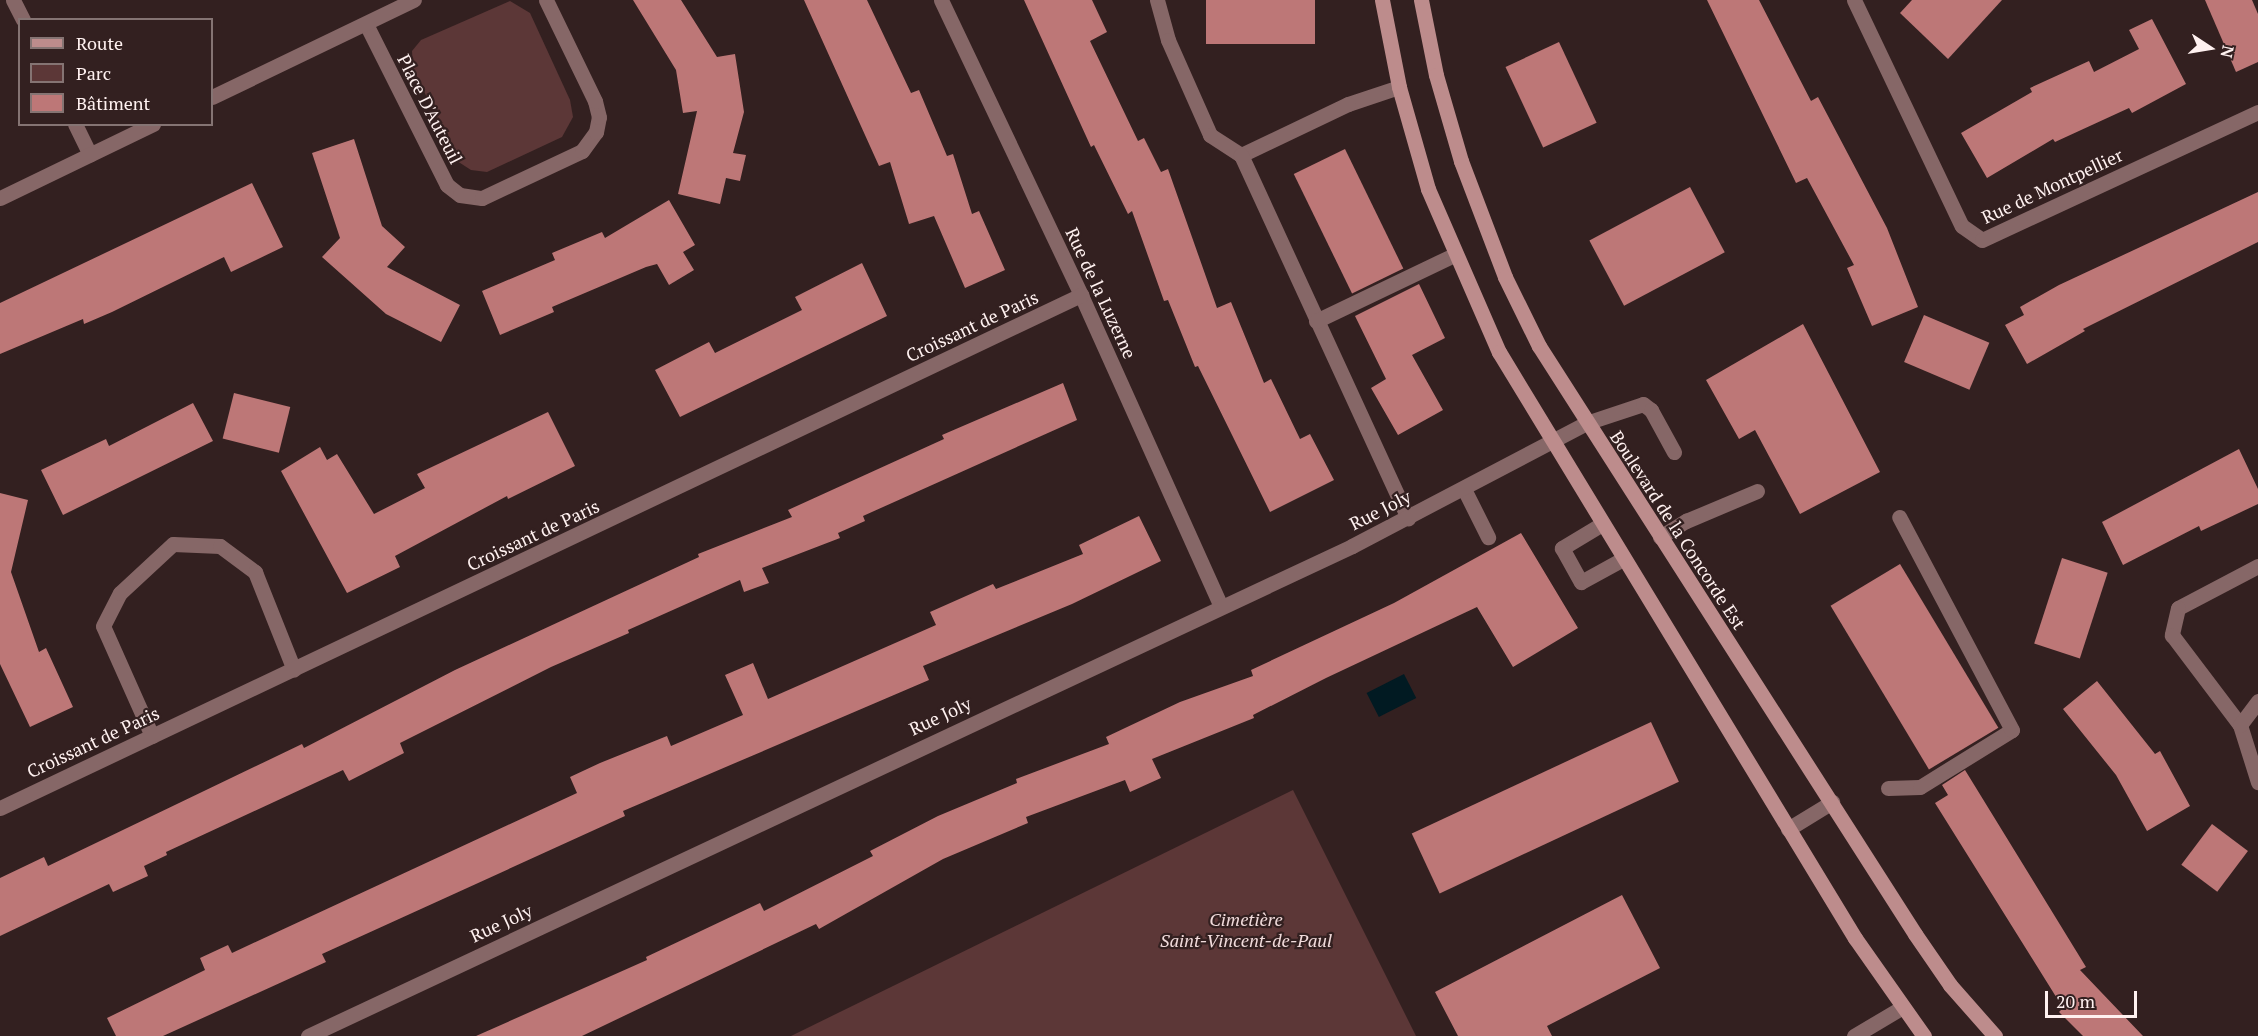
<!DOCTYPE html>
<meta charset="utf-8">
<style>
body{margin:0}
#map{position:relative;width:2258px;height:1036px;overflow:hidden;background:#332020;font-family:"PT Serif",serif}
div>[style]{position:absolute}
.green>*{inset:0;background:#5c3737}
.water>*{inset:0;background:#011a22;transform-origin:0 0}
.building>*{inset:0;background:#bd7777;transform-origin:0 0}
.lane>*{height:15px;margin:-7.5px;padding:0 7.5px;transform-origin:7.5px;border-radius:7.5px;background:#866767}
.street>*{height:15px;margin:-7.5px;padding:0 7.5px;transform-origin:7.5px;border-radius:7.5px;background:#866767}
.secondary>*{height:15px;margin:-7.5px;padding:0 7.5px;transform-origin:7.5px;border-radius:7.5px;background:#bd8c8c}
span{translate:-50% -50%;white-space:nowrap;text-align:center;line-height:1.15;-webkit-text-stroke:4.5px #332020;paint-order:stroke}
.street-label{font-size:18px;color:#fff1f0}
.park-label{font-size:18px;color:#f1dbdb;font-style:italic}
.legend{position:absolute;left:18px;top:18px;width:195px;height:108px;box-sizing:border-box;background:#332020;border:2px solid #857473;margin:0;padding:8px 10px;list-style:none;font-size:18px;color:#fff1f0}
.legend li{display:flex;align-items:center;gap:12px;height:30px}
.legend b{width:30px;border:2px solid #857473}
.north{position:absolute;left:2180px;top:18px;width:60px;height:60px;-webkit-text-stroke:4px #332020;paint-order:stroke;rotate:102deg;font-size:16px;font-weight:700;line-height:24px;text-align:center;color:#fff1f0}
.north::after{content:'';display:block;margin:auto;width:21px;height:27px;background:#fff1f0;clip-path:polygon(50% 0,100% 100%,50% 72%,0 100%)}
.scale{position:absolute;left:2045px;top:991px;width:92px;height:27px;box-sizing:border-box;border:3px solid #fff1f0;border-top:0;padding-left:8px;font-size:18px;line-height:21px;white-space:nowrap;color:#fff1f0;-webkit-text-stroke:4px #332020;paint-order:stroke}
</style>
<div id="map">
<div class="green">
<i style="clip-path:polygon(510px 1px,530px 13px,570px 100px,573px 117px,562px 137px,487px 172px,471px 170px,457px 161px,413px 68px,412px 51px,421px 40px)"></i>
<i style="clip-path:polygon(1293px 790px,1416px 1036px,791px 1036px)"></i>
</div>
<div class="water">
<i style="left:1404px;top:674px;width:27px;height:42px;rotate:63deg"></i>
</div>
<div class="building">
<i style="clip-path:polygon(633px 0,681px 0,717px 57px,735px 54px,744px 112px,733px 153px,746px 155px,740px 181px,726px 178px,720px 204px,678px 194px,697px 111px,683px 113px,676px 70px)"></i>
<i style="clip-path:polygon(804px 0,867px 0,911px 93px,919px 90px,947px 156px,953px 154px,972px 214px,979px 211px,1005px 270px,965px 288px,934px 216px,909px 224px,890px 162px,879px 166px)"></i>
<i style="clip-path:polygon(1024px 0,1092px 0,1107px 32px,1090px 41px,1138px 141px,1144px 138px,1161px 172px,1168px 169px,1217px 308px,1231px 302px,1264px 383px,1271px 379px,1300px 439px,1310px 434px,1334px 480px,1270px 512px,1198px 366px,1195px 367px,1168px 300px,1164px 301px,1132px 211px,1128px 214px,1094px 145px,1091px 147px)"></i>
<i style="left:1206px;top:0;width:109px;height:44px"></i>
<i style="clip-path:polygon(1707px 0,1759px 0,1811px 101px,1818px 97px,1887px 228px,1918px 307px,1872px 326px,1847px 268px,1854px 265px,1807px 178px,1796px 183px)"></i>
<i style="clip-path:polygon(1912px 0,2002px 0,1948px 59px,1900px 13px)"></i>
<i style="clip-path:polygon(2205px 0,2252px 0,2258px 14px,2258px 62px,2236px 72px)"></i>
<i style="clip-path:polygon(2152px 19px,2186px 84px,2132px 113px,2129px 108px,2055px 142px,2053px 139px,1987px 178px,1961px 133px,2032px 92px,2030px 88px,2089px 61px,2094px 72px,2139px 49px,2129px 30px)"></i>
<i style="left:1559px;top:42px;width:89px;height:59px;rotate:65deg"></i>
<i style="clip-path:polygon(354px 139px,382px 226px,405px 247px,387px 267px,460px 305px,441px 342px,386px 314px,322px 257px,340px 238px,312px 153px)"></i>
<i style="left:1345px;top:149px;width:133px;height:57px;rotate:64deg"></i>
<i style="clip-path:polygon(252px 183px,283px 247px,231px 272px,224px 257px,112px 312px,84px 324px,83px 319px,0 354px,0 303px)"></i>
<i style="left:1690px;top:187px;width:74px;height:114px;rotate:62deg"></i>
<i style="clip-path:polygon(2258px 192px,2258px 242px,2083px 329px,2085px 331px,2027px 364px,2005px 325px,2024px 315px,2020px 307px,2059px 285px)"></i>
<i style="clip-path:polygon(669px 200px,695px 245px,683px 252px,694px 270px,669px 285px,657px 264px,646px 267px,552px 307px,554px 312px,500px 335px,482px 291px,555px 260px,552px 253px,602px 232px,605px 238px)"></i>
<i style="clip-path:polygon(862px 263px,887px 316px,680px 417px,655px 370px,709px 342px,715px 353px,802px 310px,795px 297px)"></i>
<i style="clip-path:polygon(1419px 284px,1445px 338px,1412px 355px,1443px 410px,1398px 435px,1371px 388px,1386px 379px,1355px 316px)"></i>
<i style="left:1924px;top:315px;width:71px;height:51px;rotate:23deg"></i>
<i style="clip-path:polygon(1803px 324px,1880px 472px,1800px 514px,1755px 430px,1739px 439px,1706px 380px)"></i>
<i style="clip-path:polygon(1063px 383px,1077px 420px,863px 516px,865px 521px,838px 533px,840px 538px,762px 568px,769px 583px,744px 592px,740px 580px,628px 630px,629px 633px,551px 667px,400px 743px,404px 753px,349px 781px,343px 770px,166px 852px,167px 855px,144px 866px,148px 876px,113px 892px,109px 884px,0 936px,0 878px,44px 857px,48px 866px,302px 744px,304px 748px,455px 670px,699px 557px,698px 554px,792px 517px,788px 510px,944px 439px,942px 435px)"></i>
<i style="left:234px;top:393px;width:58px;height:47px;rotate:14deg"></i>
<i style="clip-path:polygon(193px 403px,213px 441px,63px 515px,41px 470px,106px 439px,109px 446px)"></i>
<i style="clip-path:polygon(548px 412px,575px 466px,508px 499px,507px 496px,395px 556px,400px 567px,347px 593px,281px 471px,320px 447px,327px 460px,337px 454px,374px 514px,425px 488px,417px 474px)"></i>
<i style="clip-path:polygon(2239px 449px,2258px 489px,2258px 504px,2201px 531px,2199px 526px,2123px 565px,2102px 522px)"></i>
<i style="clip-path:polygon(0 493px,28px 500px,11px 572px,39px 652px,46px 648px,73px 707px,30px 727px,0 664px)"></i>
<i style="clip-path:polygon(1139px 516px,1161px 561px,1072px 604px,923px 666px,929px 680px,623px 811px,625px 816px,322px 954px,326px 962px,163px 1036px,116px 1036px,107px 1018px,205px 970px,200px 958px,228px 945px,232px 953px,577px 793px,570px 777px,600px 763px,667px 736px,671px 746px,743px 715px,725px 675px,753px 663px,768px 699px,936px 625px,930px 612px,993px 584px,996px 589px,1083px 554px,1079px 545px)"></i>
<i style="clip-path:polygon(1521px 533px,1578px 628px,1513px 667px,1477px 607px,1326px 678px,1253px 715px,1254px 718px,1152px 759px,1161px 778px,1130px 792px,1125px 780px,1026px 817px,1028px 823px,943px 859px,819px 929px,816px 924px,582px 1036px,476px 1036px,647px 960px,646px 957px,760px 903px,764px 911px,873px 856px,870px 851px,938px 816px,1017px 783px,1016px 779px,1109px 744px,1106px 737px,1180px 702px,1253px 676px,1251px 670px,1394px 603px)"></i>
<i style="left:2062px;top:558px;width:48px;height:90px;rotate:18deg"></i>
<i style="left:1900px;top:564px;width:191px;height:81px;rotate:59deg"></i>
<i style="clip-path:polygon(2097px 681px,2155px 754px,2160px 751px,2190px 806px,2147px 831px,2116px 775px,2063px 709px)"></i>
<i style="left:1651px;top:722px;width:66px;height:264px;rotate:65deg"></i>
<i style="clip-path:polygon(1965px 770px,2086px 967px,2080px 970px,2143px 1036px,2083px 1036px,2059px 1012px,2063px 1008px,1935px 803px,1948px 795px,1942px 785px)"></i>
<i style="left:2212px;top:824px;width:45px;height:51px;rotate:37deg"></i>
<i style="clip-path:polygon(1622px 895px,1660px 968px,1547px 1026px,1552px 1036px,1458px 1036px,1435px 992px)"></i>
</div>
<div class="lane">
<i style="left:1157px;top:0;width:41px;rotate:74.6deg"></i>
<i style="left:1168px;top:40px;width:104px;rotate:66.1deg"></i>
<i style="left:1210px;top:135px;width:37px;rotate:33deg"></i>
<i style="left:1399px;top:87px;width:54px;rotate:161.6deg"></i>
<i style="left:1348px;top:104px;width:119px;rotate:154.5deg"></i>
<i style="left:1241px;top:155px;width:400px;rotate:65.3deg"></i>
<i style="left:1316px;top:321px;width:153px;rotate:-25.6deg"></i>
<i style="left:1586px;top:423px;width:60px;rotate:-18.4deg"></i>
<i style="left:1643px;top:404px;width:10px;rotate:37deg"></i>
<i style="left:1651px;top:410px;width:48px;rotate:61.3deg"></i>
<i style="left:1464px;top:489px;width:54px;rotate:63.4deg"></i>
<i style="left:1602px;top:524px;width:47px;rotate:149deg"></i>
<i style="left:1562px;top:548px;width:39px;rotate:61deg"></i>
<i style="left:1581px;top:582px;width:48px;rotate:-28.7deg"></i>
<i style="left:1660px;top:537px;width:31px;rotate:-32deg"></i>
<i style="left:1686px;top:521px;width:77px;rotate:-22.9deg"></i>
<i style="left:1888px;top:788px;width:32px;rotate:-2deg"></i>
<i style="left:1920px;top:787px;width:108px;rotate:-31.8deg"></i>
<i style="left:2012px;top:730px;width:241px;rotate:-117.9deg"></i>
<i style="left:1788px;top:829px;width:52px;rotate:-31.5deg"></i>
</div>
<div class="street">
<i style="left:13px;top:0;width:22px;rotate:63deg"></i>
<i style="left:941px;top:0;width:327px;rotate:64.6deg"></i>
<i style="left:1081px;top:295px;width:340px;rotate:65.8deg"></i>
<i style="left:1854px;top:0;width:250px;rotate:64.5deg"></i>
<i style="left:1962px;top:226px;width:24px;rotate:35deg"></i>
<i style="left:1982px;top:240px;width:304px;rotate:-24.9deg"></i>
<i style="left:366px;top:24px;width:180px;rotate:63.3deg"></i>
<i style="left:447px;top:185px;width:16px;rotate:38deg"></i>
<i style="left:460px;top:195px;width:22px;rotate:8deg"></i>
<i style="left:482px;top:198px;width:110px;rotate:-25.2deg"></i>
<i style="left:582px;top:151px;width:24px;rotate:-54deg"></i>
<i style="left:596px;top:132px;width:15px;rotate:-79deg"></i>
<i style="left:599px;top:117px;width:16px;rotate:-104deg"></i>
<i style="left:595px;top:101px;width:112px;rotate:-115.9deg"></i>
<i style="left:212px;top:97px;width:224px;rotate:-25.7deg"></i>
<i style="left:75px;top:124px;width:34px;rotate:64deg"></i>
<i style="left:0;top:198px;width:170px;rotate:-25.8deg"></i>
<i style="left:2258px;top:566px;width:90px;rotate:152.3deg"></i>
<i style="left:2178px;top:608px;width:28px;rotate:103deg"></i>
<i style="left:2172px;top:635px;width:113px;rotate:52.9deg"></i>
<i style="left:2240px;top:725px;width:60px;rotate:72.5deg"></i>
<i style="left:2240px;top:725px;width:30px;rotate:-53deg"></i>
<i style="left:152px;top:736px;width:120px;rotate:-114deg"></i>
<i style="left:103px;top:626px;width:37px;rotate:-63deg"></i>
<i style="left:120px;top:593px;width:72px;rotate:-42.8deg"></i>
<i style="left:173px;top:544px;width:47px;rotate:2.4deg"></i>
<i style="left:220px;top:546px;width:44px;rotate:36.6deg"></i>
<i style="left:255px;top:572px;width:105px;rotate:68.3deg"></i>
<i style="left:0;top:808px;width:1197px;rotate:-25.39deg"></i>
<i style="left:308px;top:1036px;width:1153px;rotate:-25.14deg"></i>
<i style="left:1352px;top:546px;width:264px;rotate:-27.7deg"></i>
<i style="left:1854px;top:1036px;width:55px;rotate:-30.8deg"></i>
</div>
<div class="secondary">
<i style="left:1382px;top:0;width:89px;rotate:78.9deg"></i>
<i style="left:1399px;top:87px;width:106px;rotate:74.1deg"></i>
<i style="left:1428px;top:189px;width:178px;rotate:66.5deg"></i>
<i style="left:1499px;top:352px;width:686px;rotate:58.72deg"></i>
<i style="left:1855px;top:938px;width:120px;rotate:54.9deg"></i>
<i style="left:1421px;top:0;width:76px;rotate:78.7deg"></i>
<i style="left:1436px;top:75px;width:90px;rotate:73.8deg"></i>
<i style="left:1461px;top:161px;width:124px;rotate:69.2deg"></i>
<i style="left:1505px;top:277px;width:77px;rotate:63.8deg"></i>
<i style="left:1539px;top:346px;width:698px;rotate:57.4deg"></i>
<i style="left:1915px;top:934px;width:62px;rotate:55.5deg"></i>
<i style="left:1950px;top:985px;width:68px;rotate:48.6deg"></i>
</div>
<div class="street-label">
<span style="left:430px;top:109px;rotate:63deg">Place D'Auteuil</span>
<span style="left:2052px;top:186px;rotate:-25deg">Rue de Montpellier</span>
<span style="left:1101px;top:293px;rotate:65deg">Rue de la Luzerne</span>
<span style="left:972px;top:326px;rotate:-25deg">Croissant de Paris</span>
<span style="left:1380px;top:510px;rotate:-27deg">Rue Joly</span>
<span style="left:1678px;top:530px;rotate:57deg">Boulevard de la Concorde Est</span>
<span style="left:533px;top:535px;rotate:-25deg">Croissant de Paris</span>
<span style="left:940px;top:716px;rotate:-25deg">Rue Joly</span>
<span style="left:93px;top:742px;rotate:-25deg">Croissant de Paris</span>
<span style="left:501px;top:923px;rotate:-25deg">Rue Joly</span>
</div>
<div class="park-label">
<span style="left:1246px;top:930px">Cimetière<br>Saint-Vincent-de-Paul</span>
</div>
<ul class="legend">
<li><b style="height:8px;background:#bd8c8c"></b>Route</li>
<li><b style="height:16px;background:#5c3737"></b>Parc</li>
<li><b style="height:16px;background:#bd7777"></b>Bâtiment</li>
</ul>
<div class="north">N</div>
<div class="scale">20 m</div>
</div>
